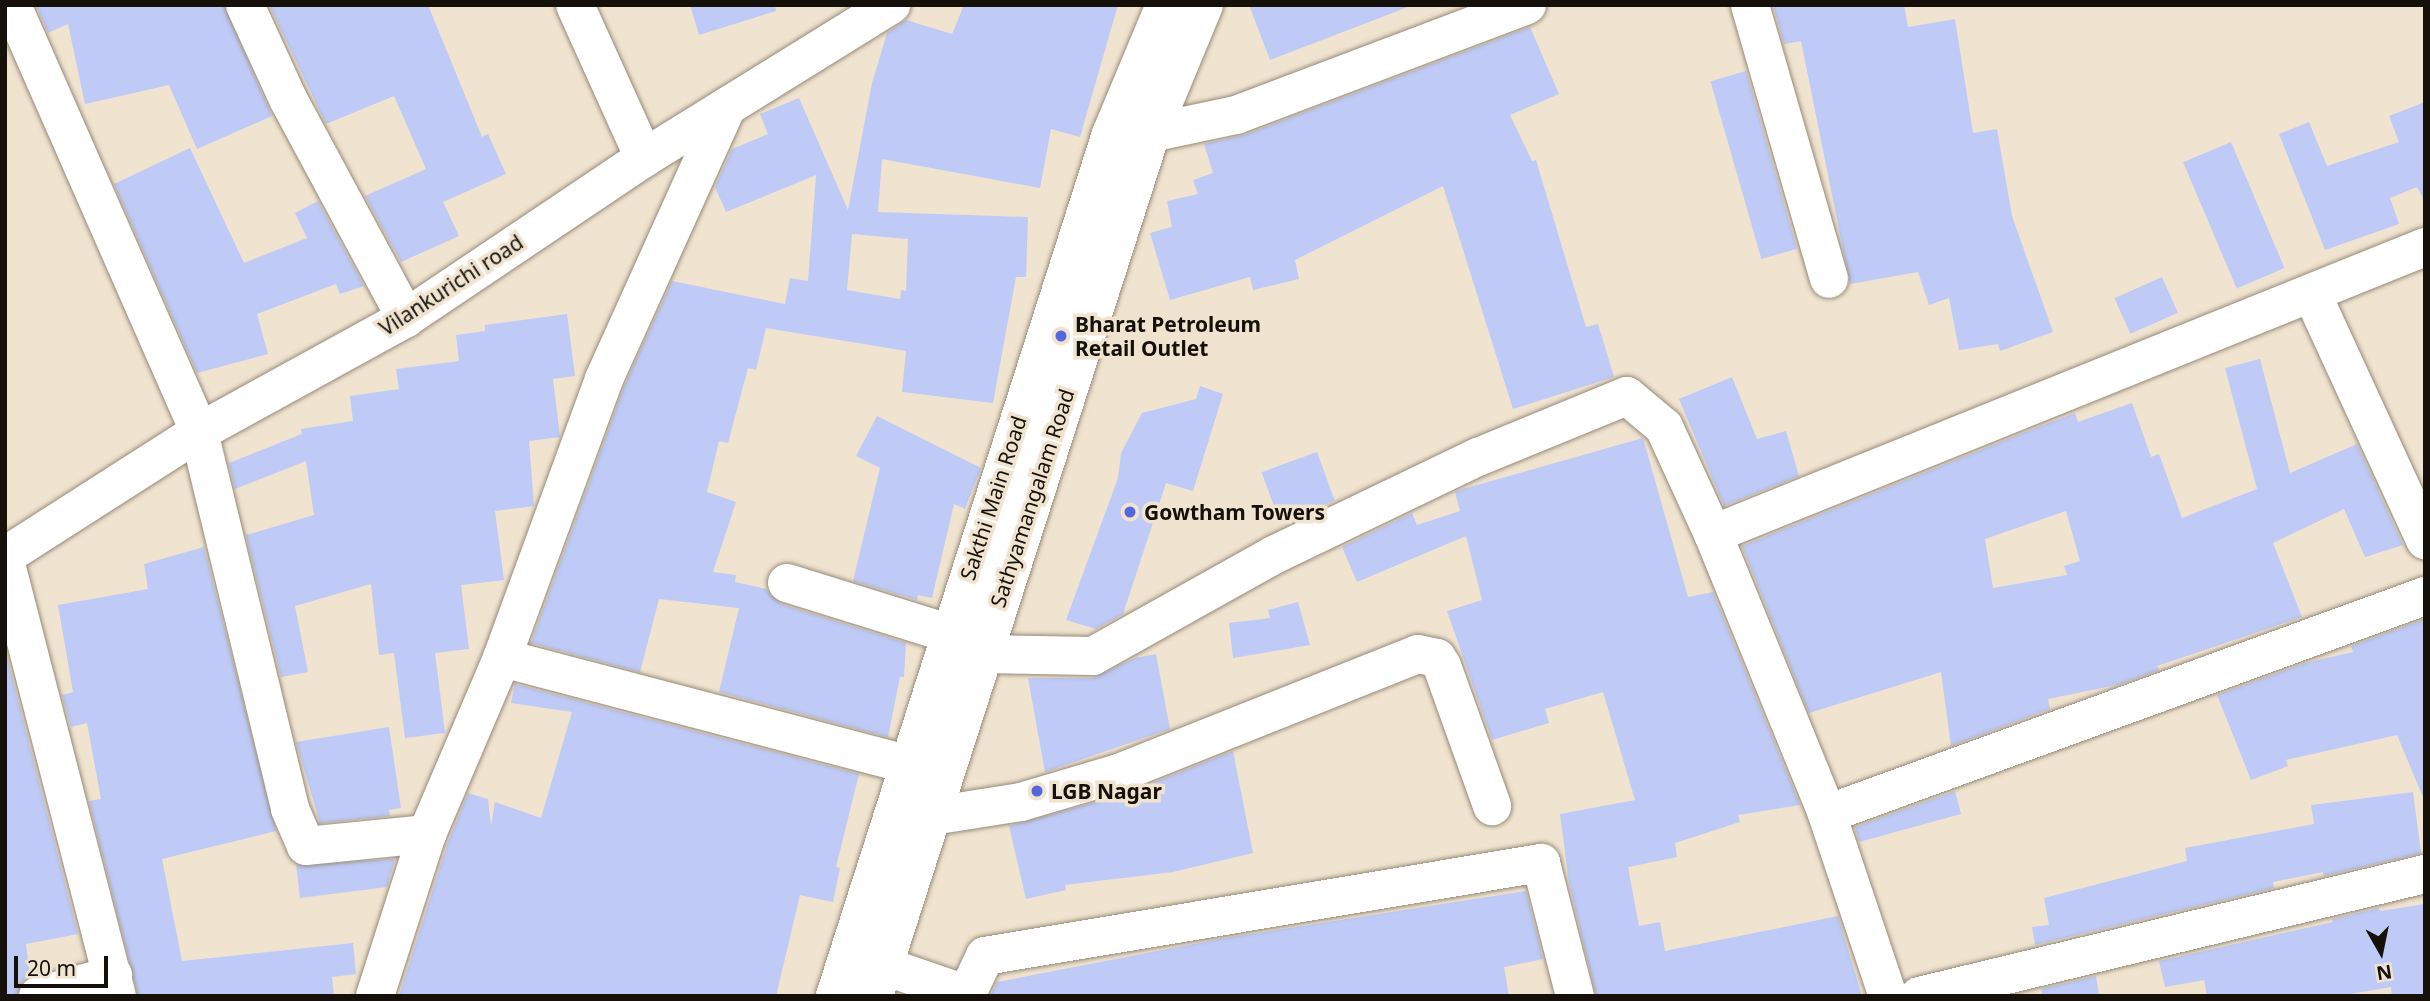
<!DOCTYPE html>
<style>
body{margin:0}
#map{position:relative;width:2430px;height:1001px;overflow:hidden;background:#f0e3d0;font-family:"Noto Sans",sans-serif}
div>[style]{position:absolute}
.building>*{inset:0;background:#bfcaf6;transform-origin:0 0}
.roads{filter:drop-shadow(0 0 2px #978a79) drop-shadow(0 0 2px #978a79)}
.minor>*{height:38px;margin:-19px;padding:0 19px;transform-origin:19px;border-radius:19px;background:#fff}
.major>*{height:38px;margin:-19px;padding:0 19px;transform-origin:19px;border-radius:19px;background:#fff}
.highway>*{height:38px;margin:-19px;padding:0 19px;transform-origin:19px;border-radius:19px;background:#fff}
.dots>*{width:19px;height:19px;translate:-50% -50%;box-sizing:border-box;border:4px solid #f0e3d0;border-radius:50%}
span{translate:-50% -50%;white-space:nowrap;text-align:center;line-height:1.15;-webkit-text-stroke:7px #f0e3d0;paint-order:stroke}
.street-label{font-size:21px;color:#15100a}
.poi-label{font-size:21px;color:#15100a;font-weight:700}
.left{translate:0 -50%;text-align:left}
.frame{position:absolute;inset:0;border:7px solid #15100a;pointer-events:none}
.north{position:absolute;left:2346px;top:917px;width:70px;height:70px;-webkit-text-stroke:5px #f0e3d0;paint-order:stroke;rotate:171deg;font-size:19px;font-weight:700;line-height:28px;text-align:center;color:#15100a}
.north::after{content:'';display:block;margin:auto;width:24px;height:32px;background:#15100a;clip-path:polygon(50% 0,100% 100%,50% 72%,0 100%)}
.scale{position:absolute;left:14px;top:956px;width:94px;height:32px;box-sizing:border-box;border:4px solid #15100a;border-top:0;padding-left:9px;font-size:21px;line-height:24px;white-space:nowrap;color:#15100a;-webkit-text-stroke:5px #f0e3d0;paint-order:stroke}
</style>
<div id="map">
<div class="building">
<i style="clip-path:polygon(36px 5px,224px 5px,272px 116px,197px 149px,169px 85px,85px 104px,68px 24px,48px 33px)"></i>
<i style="clip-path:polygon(269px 5px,428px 5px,482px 137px,488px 134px,506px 174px,443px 202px,459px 236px,401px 262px,365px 196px,426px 169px,394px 96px,326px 124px)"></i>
<i style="clip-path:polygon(690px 5px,775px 5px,776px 11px,699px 35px)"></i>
<i style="clip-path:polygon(evenodd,964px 5px,1118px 5px,1080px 137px,1051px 129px,1040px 188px,882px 159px,878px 212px,1028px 217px,1026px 277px,1016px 277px,993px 403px,902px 392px,906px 351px,766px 328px,756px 370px,748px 368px,728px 443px,719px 441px,707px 492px,736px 502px,713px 572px,736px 575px,735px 582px,766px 589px,781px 604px,906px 643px,904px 677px,900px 677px,888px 737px,719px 692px,739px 608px,659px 599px,640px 672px,531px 643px,624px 387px,672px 281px,785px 304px,790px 278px,808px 281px,816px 175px,726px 212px,715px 187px,732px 149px,768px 134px,760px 114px,799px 98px,848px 210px,872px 83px,887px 33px,906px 20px,952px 34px,964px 5px,852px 234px,908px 239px,906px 291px,901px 290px,900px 299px,847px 290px,852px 234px)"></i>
<i style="clip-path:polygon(1249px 5px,1408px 5px,1408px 7px,1270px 60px)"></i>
<i style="clip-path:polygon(1773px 5px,1904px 5px,1908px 27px,1955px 19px,1973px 133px,1997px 129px,2012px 216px,2053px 332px,2000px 351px,1998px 344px,1959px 350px,1949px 298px,1929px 305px,1918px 272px,1850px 284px,1801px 41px,1784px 44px)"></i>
<i style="clip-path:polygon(1530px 27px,1559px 94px,1510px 115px,1532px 161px,1536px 160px,1586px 327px,1598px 324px,1614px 377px,1513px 409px,1443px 186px,1295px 260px,1299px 279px,1253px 290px,1250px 277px,1170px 300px,1150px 233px,1172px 227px,1167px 201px,1198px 194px,1193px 180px,1213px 173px,1204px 144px,1244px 135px)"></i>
<i style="left:1746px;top:71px;width:185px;height:37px;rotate:74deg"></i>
<i style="clip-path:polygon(2425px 102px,2425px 202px,2417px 187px,2390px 198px,2399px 224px,2325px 250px,2279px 134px,2309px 122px,2327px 166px,2399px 142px,2389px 116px)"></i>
<i style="left:2231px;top:142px;width:137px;height:52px;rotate:67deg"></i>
<i style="clip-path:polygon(190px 148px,244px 263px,307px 238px,295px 213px,318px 201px,364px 286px,340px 294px,336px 284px,257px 314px,268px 354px,197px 373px,114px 184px)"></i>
<i style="left:2162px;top:277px;width:39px;height:52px;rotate:66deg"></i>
<i style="clip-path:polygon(567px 314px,575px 376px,553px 379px,560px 437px,529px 441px,534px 506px,495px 511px,504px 580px,461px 585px,469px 649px,435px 653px,445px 733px,405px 738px,394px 653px,379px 655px,371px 584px,295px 606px,308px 672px,281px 677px,246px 535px,314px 515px,306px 461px,235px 489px,229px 463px,302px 434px,301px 429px,353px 421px,350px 396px,399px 389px,396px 369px,459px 361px,456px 335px,485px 331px,485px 325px)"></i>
<i style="clip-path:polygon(evenodd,2260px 359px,2290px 473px,2357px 444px,2403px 545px,2365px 557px,2344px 509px,2273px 543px,2302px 617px,2157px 666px,2159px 670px,2121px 684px,2048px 699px,2050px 709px,1951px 746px,1941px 672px,1809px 713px,1742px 546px,2033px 429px,2075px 413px,2078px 422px,2132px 403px,2151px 457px,2159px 454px,2182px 518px,2257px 489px,2225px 368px,2260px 359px,2066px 511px,2080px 561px,2064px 566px,2067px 575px,1993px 588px,1985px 539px,2066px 511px)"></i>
<i style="clip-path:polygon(1732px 377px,1757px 439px,1786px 431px,1799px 476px,1724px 506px,1679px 399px)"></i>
<i style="clip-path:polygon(1200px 386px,1223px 394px,1193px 491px,1166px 483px,1123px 614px,1096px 629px,1066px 620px,1118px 478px,1121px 453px,1142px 413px,1196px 399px)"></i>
<i style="clip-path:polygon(877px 416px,981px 468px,965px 509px,954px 504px,932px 598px,918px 595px,917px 600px,853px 581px,880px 468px,856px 456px)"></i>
<i style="clip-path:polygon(1643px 438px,1688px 597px,1713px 592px,1800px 805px,1738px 815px,1740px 822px,1675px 843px,1677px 857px,1628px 867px,1639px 926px,1660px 922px,1665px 951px,1838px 916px,1862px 996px,1596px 996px,1569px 883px,1560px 814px,1635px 800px,1603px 692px,1545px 709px,1549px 723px,1492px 740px,1447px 611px,1482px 600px,1466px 536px,1357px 582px,1342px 547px,1412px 513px,1417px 525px,1460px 511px,1455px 492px,1463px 489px)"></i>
<i style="left:1317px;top:452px;width:52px;height:59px;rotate:70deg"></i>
<i style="clip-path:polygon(204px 547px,276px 831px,162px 859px,182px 961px,353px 943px,356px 974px,332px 977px,334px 996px,138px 996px,89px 801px,101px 799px,87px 723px,71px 727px,62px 695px,73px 692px,58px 605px,148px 589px,144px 564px)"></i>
<i style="clip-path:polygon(1298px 602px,1310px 645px,1233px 658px,1229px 623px,1270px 618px,1268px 610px)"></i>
<i style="clip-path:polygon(2425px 619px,2425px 802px,2397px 735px,2286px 760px,2288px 766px,2251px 780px,2217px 695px,2305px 663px,2353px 652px,2351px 646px)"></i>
<i style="clip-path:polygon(5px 649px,78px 934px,26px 944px,30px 976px,22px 981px,17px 996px,5px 996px)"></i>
<i style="clip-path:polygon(1156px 654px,1170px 729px,1045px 772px,1028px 678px,1093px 678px,1135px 658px)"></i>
<i style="clip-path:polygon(515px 684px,859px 774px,836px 867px,840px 868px,833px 902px,800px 895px,776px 996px,399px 996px,448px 842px,468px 793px,488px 799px,491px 826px,495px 802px,541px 818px,572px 712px,511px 703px)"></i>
<i style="clip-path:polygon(389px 727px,401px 808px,389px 810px,390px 816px,320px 823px,296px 742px)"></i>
<i style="clip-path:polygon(1233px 751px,1253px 853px,1173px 872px,1065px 885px,1066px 890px,1026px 899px,1009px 826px,1125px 794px)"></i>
<i style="clip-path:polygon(1955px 791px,1961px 814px,1859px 842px,1855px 827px)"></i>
<i style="clip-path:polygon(2413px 792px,2421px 853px,2324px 876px,2323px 872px,2273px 882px,2274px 888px,2035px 945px,2032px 927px,2049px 925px,2044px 898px,2187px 861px,2185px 848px,2314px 824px,2311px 805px)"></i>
<i style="clip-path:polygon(395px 859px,387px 887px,300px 898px,296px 865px)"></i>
<i style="clip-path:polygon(1526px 891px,1543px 959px,1504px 967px,1509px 996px,990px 996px,997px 982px,1225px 938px)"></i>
<i style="clip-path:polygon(2425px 904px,2425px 996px,2392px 996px,2391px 987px,2339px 996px,2207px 996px,2204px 980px,2165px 987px,2159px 961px,2333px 922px,2332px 919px,2379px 908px,2380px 911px)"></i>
<i style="clip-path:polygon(2096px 976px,2099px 996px,2043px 996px,2041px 989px)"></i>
</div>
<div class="roads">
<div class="minor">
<i style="left:12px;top:5px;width:466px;rotate:66.3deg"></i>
<i style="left:199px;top:432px;width:388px;rotate:76.4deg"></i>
<i style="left:290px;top:809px;width:40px;rotate:66.6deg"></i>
<i style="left:306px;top:846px;width:122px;rotate:-5.7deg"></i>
<i style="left:245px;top:5px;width:103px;rotate:65.4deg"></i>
<i style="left:288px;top:99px;width:249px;rotate:61.7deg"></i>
<i style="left:575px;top:5px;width:168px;rotate:65.7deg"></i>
<i style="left:1750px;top:5px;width:285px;rotate:73.9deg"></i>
<i style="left:1151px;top:133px;width:87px;rotate:-12deg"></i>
<i style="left:1236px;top:115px;width:311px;rotate:-20.7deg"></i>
<i style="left:2312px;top:294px;width:271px;rotate:65.3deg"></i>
<i style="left:1713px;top:534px;width:768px;rotate:-21.95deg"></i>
<i style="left:5px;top:560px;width:450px;rotate:75.6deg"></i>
<i style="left:787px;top:583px;width:169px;rotate:17.3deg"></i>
<i style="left:948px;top:633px;width:39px;rotate:32deg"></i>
<i style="left:981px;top:654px;width:112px;rotate:1deg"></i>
<i style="left:1093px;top:656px;width:207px;rotate:-29.2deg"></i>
<i style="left:1274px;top:555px;width:226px;rotate:-25.7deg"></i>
<i style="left:1478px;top:457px;width:161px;rotate:-22.3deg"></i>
<i style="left:1627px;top:396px;width:48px;rotate:40deg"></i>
<i style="left:1664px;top:427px;width:118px;rotate:65.4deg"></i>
<i style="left:1713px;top:534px;width:302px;rotate:67.8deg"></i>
<i style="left:1827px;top:814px;width:192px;rotate:71.5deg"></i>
<i style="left:502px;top:658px;width:418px;rotate:14.7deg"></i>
<i style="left:1827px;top:814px;width:636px;rotate:-20.03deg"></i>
<i style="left:932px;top:816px;width:90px;rotate:-8.9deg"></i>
<i style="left:1021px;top:802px;width:102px;rotate:-16.5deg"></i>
<i style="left:1119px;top:773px;width:322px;rotate:-21.7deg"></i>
<i style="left:1418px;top:654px;width:19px;rotate:12deg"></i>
<i style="left:1437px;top:658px;width:9px;rotate:58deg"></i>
<i style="left:1442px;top:666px;width:149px;rotate:70.3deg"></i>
<i style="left:884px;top:966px;width:87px;rotate:18.9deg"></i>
<i style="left:38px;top:996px;width:78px;rotate:-15.6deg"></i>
<i style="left:375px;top:996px;width:170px;rotate:-72.2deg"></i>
<i style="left:427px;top:834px;width:191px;rotate:-66.9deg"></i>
<i style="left:502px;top:658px;width:297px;rotate:-69.9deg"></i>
<i style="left:604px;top:379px;width:299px;rotate:-65.7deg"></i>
<i style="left:966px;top:996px;width:44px;rotate:-64.6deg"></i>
<i style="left:985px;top:956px;width:564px;rotate:-9.5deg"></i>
<i style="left:1541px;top:863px;width:137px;rotate:75.7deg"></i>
<i style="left:1919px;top:996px;width:520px;rotate:-13.56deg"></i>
</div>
<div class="major">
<i style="left:5px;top:556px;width:230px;rotate:-32.6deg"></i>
<i style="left:199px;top:432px;width:236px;rotate:-28.8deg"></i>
<i style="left:406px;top:318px;width:287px;rotate:-33.9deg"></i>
<i style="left:644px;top:158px;width:291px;rotate:-31.8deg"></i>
</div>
<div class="highway">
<i style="left:835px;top:996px;width:905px;rotate:-72.25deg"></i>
<i style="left:1111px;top:134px;width:140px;rotate:-67.3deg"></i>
<i style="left:874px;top:996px;width:906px;rotate:-72.2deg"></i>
<i style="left:1151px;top:133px;width:139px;rotate:-67.5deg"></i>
</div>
</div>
<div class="dots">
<i style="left:1061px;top:336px;background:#5666dc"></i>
<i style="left:1130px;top:512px;background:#5666dc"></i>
<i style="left:1037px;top:791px;background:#5666dc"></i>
</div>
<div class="street-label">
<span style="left:451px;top:285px;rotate:-33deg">Vilankurichi road</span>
<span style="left:993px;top:498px;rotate:-72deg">Sakthi Main Road</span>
<span style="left:1032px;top:498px;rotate:-72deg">Sathyamangalam Road</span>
</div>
<div class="poi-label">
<span class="left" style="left:1075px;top:336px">Bharat Petroleum<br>Retail Outlet</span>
<span class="left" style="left:1144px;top:512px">Gowtham Towers</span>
<span class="left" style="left:1051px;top:791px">LGB Nagar</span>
</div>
<div class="frame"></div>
<div class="north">N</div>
<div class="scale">20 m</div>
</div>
